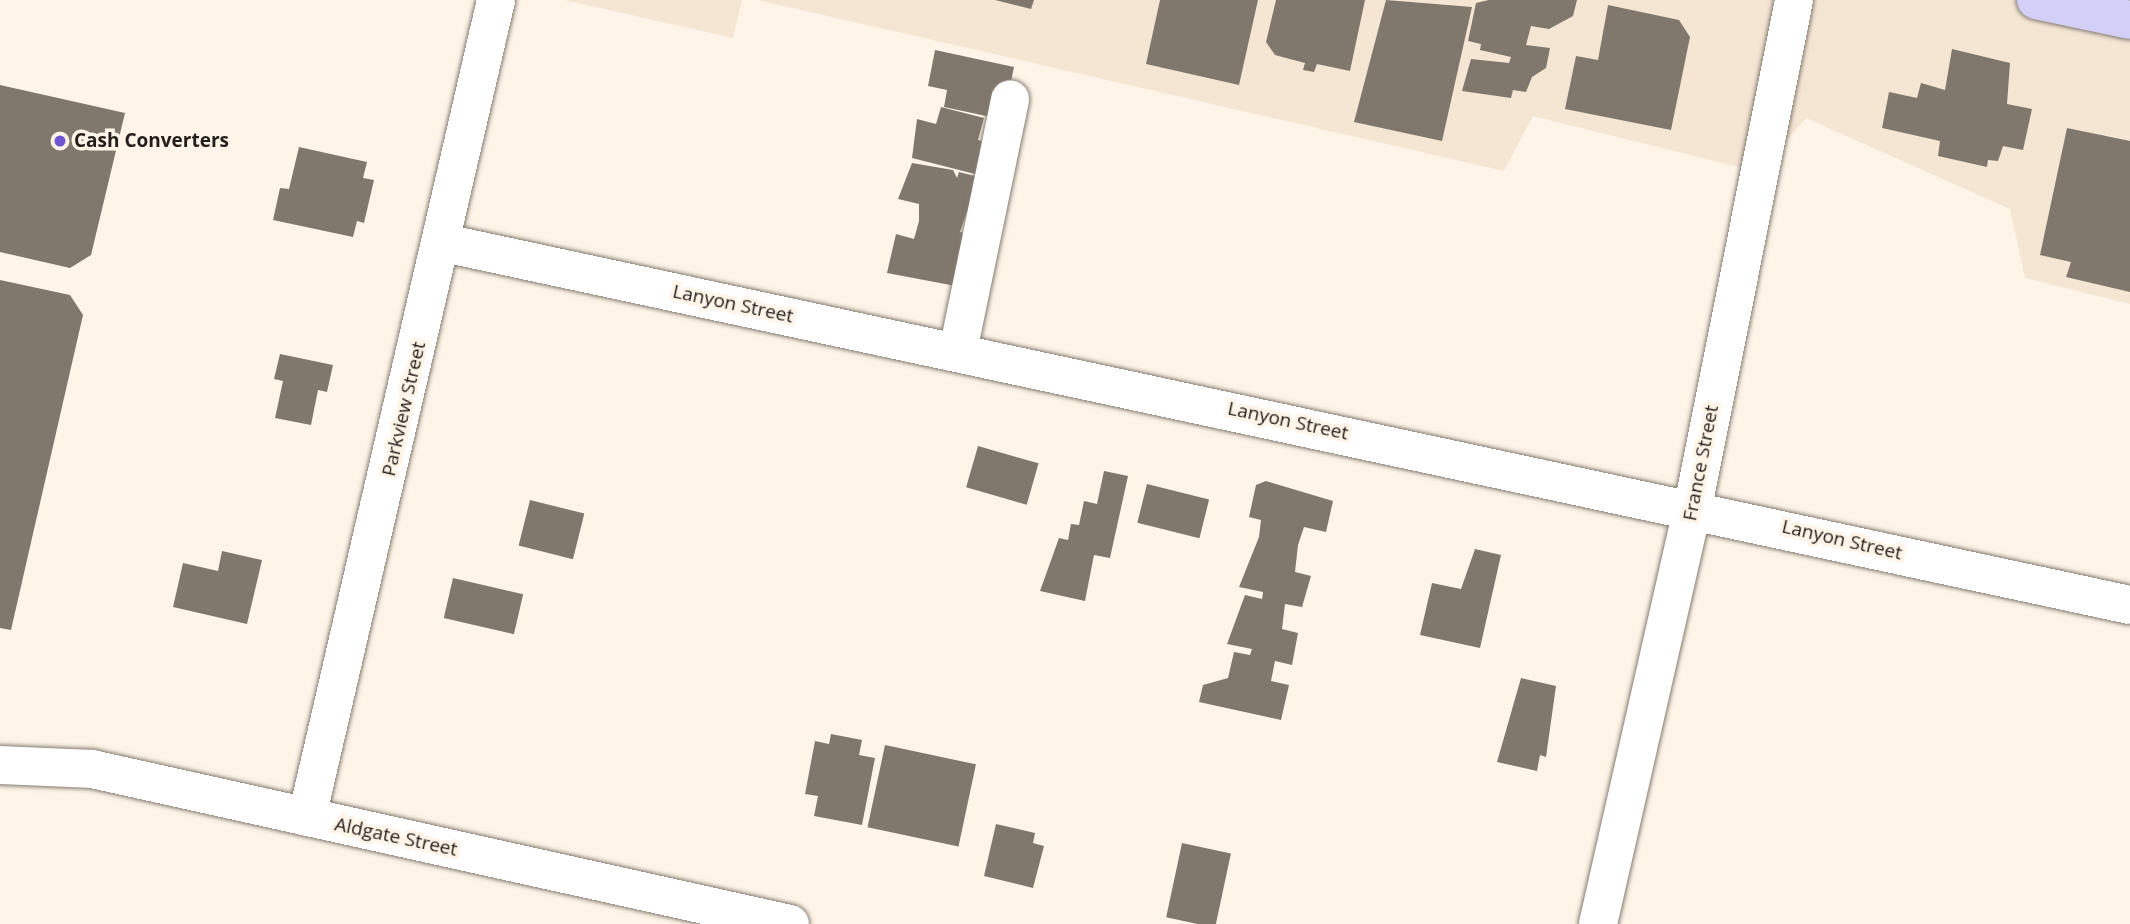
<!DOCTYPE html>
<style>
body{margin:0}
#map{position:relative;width:2130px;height:924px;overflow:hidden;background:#fef4e8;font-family:"Open Sans",sans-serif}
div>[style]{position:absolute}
.built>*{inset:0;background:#f5e6d4}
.building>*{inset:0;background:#80776d;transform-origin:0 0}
.roads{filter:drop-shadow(0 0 2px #857c72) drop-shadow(0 0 2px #857c72)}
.minor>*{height:38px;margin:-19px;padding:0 19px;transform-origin:19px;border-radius:19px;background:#fff}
.major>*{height:38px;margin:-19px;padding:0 19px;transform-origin:19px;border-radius:19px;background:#d3d0f8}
.dots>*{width:19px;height:19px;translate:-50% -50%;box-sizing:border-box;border:4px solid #fef4e8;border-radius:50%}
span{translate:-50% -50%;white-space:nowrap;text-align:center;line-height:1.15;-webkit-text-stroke:7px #fef4e8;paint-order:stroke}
.poi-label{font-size:19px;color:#221e1a;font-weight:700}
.left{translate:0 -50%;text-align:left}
.street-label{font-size:19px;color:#221e1a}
</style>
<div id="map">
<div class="built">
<i style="clip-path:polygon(565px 0,742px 0,733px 38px)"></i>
<i style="clip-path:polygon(758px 0,2130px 0,2130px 304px,2025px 278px,2010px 209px,1806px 118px,1759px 172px,1533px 116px,1504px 171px)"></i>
</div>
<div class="building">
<i style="clip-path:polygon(995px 0,1034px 0,1031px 9px)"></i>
<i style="clip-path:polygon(1160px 0,1258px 0,1239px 85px,1146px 64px)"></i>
<i style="clip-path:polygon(1276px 0,1365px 0,1350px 71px,1317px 64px,1314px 72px,1303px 70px,1305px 63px,1275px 55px,1266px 42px)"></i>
<i style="clip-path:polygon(1386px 0,1472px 7px,1442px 141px,1354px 122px)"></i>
<i style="clip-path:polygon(1489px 0,1577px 0,1573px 16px,1549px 29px,1531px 26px,1526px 45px,1550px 48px,1546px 68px,1532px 77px,1526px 92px,1513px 90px,1511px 98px,1462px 91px,1471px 59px,1509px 63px,1511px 57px,1480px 50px,1481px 44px,1468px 41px,1476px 3px)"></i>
<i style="clip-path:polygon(1608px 5px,1679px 20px,1690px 37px,1671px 130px,1565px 109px,1576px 56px,1598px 60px)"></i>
<i style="clip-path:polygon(1952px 49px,2010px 63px,2007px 104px,2032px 109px,2023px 150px,2003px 146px,1998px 161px,1988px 160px,1987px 167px,1938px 156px,1940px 141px,1882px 128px,1889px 92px,1917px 98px,1921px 83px,1945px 90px)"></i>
<i style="clip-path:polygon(935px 50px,1014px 67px,1009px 91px,991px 117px,944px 107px,947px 90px,928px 86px)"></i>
<i style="clip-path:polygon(0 85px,125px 113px,91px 255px,70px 268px,0 252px)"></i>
<i style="clip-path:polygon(941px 107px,984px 118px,978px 140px,987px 143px,979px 175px,912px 158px,917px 119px,936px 124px)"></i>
<i style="clip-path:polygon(2067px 128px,2130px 141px,2130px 292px,2066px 277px,2071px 262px,2040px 255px)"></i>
<i style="clip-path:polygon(299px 147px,367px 162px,363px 178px,374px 180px,364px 223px,357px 221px,353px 237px,273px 220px,280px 188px,289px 189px)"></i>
<i style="clip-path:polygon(912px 163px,953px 170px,957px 178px,959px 172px,979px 177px,960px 232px,965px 233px,961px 287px,887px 273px,896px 234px,914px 239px,919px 221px,919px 204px,898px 199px)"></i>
<i style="clip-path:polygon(0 280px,70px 295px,83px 315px,11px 630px,0 628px)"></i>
<i style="clip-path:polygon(280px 354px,333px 365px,327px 392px,318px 390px,311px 425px,275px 418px,283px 381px,274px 379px)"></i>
<i style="left:978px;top:446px;width:63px;height:43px;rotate:16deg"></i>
<i style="clip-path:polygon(1104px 471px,1128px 476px,1110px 558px,1094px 555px,1085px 601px,1040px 591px,1059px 538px,1068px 540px,1071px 524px,1079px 525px,1084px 501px,1097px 504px)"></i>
<i style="clip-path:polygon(1266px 481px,1333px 501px,1326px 532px,1304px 527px,1298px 545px,1295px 572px,1311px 576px,1302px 607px,1285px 604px,1282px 629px,1298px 633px,1292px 665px,1275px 661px,1271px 681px,1289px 685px,1281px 720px,1199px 702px,1203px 685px,1228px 678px,1234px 652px,1250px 655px,1252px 649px,1227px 644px,1245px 595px,1262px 599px,1263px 592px,1239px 587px,1259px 537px,1261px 520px,1249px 517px,1256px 485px)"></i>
<i style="left:1147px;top:484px;width:64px;height:40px;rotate:14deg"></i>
<i style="left:530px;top:500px;width:56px;height:47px;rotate:14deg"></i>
<i style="clip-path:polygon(1475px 549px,1501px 555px,1480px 648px,1420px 635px,1432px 583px,1461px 589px)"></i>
<i style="clip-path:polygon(222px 551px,262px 560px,247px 624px,173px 607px,183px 563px,218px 571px)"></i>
<i style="left:453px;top:578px;width:72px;height:41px;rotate:13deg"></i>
<i style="clip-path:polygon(1521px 678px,1556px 686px,1546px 757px,1540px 755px,1537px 771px,1497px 762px)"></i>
<i style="clip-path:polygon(831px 734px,862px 740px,859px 755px,875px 758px,862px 825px,814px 816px,818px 796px,805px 794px,815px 741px,829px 744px)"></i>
<i style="left:885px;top:745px;width:93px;height:84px;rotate:12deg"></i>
<i style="clip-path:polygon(996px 824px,1035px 833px,1033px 843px,1044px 846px,1033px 888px,984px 876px)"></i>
<i style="left:1182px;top:843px;width:50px;height:76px;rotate:12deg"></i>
</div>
<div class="roads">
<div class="minor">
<i style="left:444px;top:243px;width:1724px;rotate:12.12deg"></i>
<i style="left:958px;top:351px;width:257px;rotate:-78.3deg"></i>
<i style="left:0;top:765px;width:92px;rotate:2.5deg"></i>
<i style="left:92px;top:769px;width:715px;rotate:12.52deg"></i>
<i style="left:307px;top:817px;width:839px;rotate:-76.97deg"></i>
<i style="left:1598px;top:924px;width:428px;rotate:-77.2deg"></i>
<i style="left:1693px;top:507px;width:517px;rotate:-78.73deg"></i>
</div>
<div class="major">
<i style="left:2036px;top:0;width:96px;rotate:12deg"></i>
</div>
</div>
<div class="dots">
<i style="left:60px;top:141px;background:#6e57d1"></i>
</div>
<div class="poi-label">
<span class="left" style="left:74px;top:141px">Cash Converters</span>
</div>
<div class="street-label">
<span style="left:733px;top:304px;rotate:12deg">Lanyon Street</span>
<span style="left:404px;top:409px;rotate:-77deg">Parkview Street</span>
<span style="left:1288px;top:421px;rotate:12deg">Lanyon Street</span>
<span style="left:1701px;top:463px;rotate:-79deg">France Street</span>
<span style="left:1842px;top:540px;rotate:13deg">Lanyon Street</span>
<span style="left:396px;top:837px;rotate:12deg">Aldgate Street</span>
</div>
</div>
